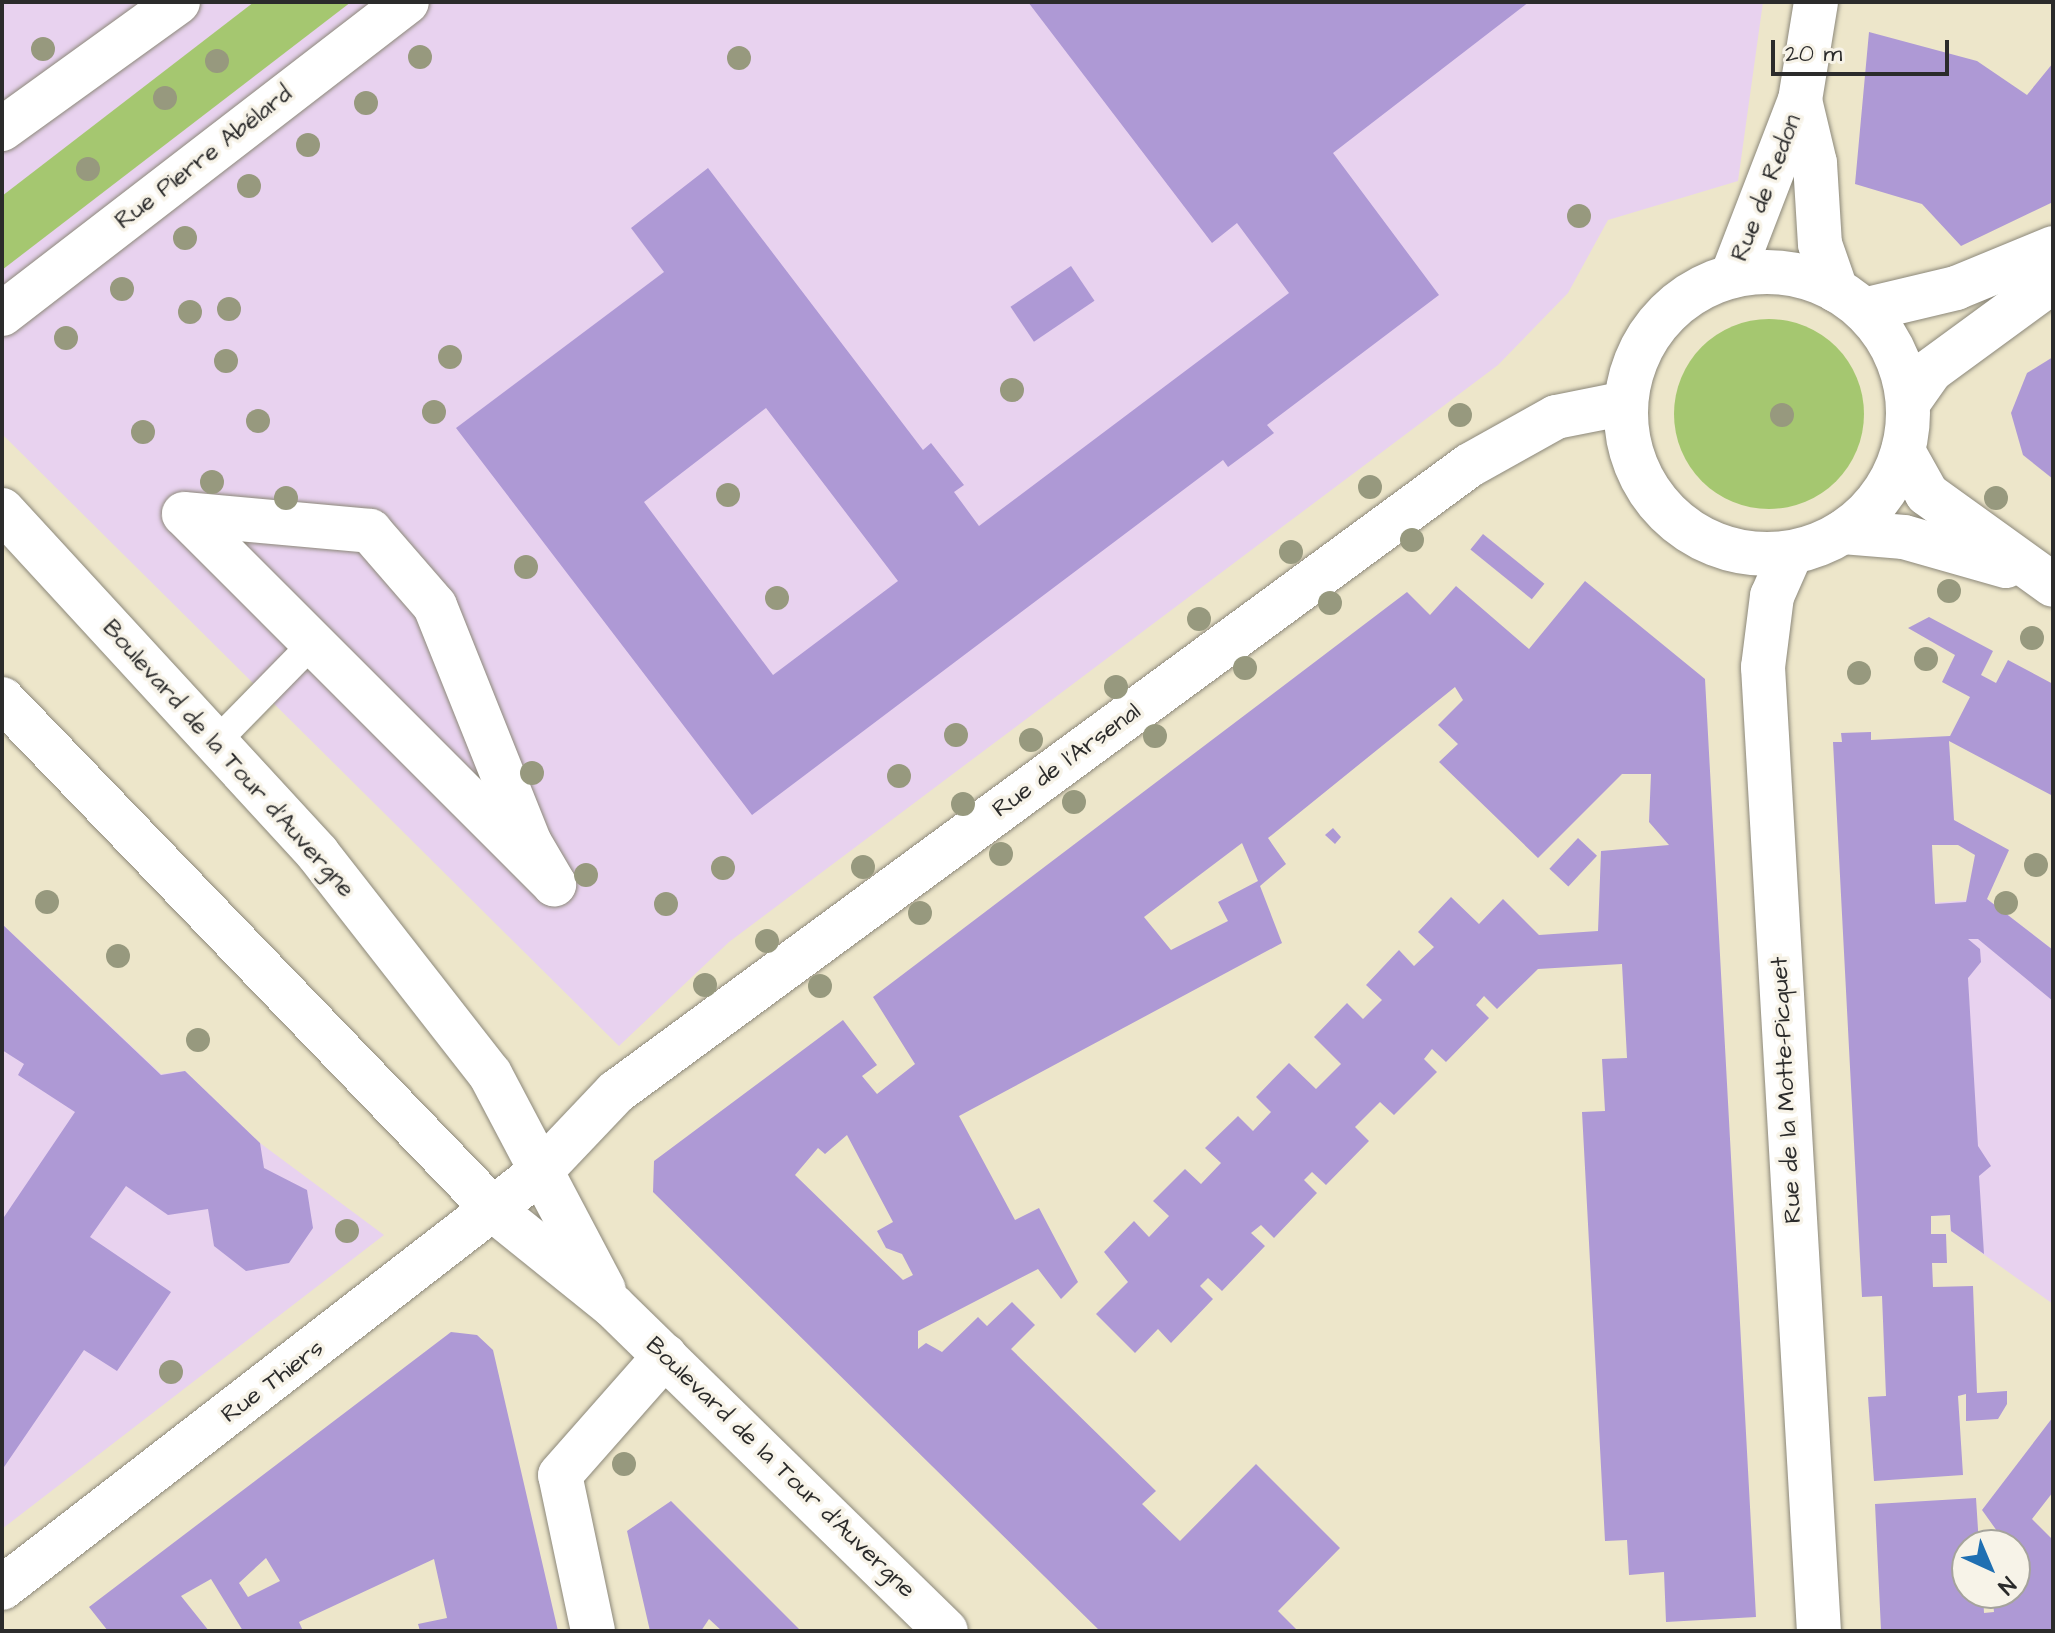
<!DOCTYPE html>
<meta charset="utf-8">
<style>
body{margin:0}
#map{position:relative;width:2055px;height:1633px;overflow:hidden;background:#ede6ca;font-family:"Architects Daughter",sans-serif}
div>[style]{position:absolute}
.built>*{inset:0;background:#e8d2ef}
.green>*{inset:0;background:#a5c770}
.round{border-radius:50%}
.building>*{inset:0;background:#ae99d5;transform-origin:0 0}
.roads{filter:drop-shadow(0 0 2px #8c887a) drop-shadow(0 0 2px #8c887a)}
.lane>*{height:28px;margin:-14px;padding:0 14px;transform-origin:14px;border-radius:14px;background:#fff}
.street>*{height:44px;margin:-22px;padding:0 22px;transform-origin:22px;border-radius:22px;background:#fff}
.secondary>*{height:44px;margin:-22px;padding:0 22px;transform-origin:22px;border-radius:22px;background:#fff}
.secondary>.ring{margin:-22px;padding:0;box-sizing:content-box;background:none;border:44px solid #fff;border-radius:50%}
.primary>*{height:44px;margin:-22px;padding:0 22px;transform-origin:22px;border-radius:22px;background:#fff}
.trees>*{width:24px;height:24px;margin:-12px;border-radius:50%;background:#97997e}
span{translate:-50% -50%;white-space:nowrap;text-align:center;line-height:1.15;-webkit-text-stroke:7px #f7f3e8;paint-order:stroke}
.street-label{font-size:24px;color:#2b2b2b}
.frame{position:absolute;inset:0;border:4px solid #2b2b2b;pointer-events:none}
.north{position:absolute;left:1951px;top:1529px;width:80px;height:80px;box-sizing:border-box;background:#f7f3e8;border:2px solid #a5a39c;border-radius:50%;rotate:136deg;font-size:22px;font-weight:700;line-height:32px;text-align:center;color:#2b2b2b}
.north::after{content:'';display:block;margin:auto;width:28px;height:36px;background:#1f6fb2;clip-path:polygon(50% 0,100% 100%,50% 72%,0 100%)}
.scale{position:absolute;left:1771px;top:40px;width:178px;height:36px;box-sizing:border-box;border:4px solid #2b2b2b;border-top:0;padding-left:10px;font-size:24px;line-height:28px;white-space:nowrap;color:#2b2b2b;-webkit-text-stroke:6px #f7f3e8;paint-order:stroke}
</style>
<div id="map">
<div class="built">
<i style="clip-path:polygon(2px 2px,1763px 2px,1738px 181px,1608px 220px,1568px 293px,1498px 365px,729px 942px,619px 1046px,2px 434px)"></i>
<i style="clip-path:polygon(1987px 899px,2053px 950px,2053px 1304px,1951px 1231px,1950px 1215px,1858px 1219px,1845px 909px)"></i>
<i style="clip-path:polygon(2px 924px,161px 1074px,185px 1071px,260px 1143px,384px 1235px,2px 1529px)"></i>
</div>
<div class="green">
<i style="clip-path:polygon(254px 2px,351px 2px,2px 270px,2px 196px)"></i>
<i class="round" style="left:1674px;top:319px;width:190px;height:190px"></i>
</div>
<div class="building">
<i style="clip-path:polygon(evenodd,1028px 2px,1529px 2px,1333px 153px,1439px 295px,1267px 425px,1274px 433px,1228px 467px,1223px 460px,752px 815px,456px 428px,664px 272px,631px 228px,708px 168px,923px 450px,931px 443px,964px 485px,954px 492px,979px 526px,1289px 293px,1237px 223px,1212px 243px,1028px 2px,766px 408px,898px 581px,773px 675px,644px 502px,766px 408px)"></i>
<i style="clip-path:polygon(1869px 32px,1977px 61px,2027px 95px,2053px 63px,2053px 202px,1961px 246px,1922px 204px,1855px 184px)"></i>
<i style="left:1071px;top:266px;width:42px;height:73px;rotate:56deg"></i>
<i style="clip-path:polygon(2053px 357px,2053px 479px,2023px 455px,2011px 413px,2027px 373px)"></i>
<i style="left:1483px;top:534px;width:79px;height:20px;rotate:39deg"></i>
<i style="clip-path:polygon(evenodd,1585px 581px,1705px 679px,1756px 1617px,1666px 1622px,1664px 1572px,1629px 1575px,1627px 1540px,1605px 1541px,1582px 1112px,1605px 1111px,1602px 1059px,1627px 1058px,1622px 964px,1538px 969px,1497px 1009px,1484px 996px,1476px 1005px,1489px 1018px,1446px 1062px,1432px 1049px,1424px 1059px,1437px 1072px,1394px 1115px,1380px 1102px,1355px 1127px,1369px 1141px,1326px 1185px,1312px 1172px,1304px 1180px,1317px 1193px,1274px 1238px,1261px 1225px,1251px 1233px,1265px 1246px,1222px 1291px,1208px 1278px,1200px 1286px,1213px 1299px,1171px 1343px,1158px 1329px,1135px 1353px,1096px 1314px,1128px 1282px,1104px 1252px,1134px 1221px,1149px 1237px,1169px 1216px,1153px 1201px,1185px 1169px,1201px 1184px,1221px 1163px,1205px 1148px,1238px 1116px,1253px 1131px,1271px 1112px,1256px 1097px,1289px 1063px,1316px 1089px,1341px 1064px,1314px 1037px,1347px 1003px,1363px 1019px,1382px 1000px,1366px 985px,1399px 950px,1414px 966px,1434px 947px,1418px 932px,1451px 897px,1479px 924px,1503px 899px,1539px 935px,1598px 931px,1601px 851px,1669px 845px,1649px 822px,1651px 774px,1622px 774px,1538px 858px,1439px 762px,1458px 744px,1438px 725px,1463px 700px,1455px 687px,1268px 838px,1286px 864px,1260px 886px,1282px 943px,959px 1116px,1015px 1220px,1039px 1208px,1078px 1282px,1061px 1299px,1038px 1269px,918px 1331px,918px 1349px,926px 1343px,942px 1352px,978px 1317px,987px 1326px,1012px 1302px,1035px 1325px,1011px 1349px,1156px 1491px,1142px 1504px,1180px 1541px,1256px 1464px,1340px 1548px,1278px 1611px,1298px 1631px,1100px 1631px,653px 1192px,654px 1161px,843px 1020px,877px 1065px,862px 1076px,877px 1094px,915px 1064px,873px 997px,1407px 592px,1430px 615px,1456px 586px,1529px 649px,1585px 581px,1242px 843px,1258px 881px,1218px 902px,1228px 921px,1171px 950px,1144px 917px,1242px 843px,1585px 581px,847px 1135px,893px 1222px,877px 1231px,886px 1248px,902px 1254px,913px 1275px,903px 1280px,795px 1175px,818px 1148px,825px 1154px,847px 1135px)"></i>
<i style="clip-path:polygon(evenodd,1929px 617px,1993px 651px,1981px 675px,1996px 683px,2008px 660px,2053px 684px,2053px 796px,1949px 741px,1954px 820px,2009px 850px,1987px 899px,2053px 950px,2053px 1001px,1978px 939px,1968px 939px,1980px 949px,1981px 962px,1968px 978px,1978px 1146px,1991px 1166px,1979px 1176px,1984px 1254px,1951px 1231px,1950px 1215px,1931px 1216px,1931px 1234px,1946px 1234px,1947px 1263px,1932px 1263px,1933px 1287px,1973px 1286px,1977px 1393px,2007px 1391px,2007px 1404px,1998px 1419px,1966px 1421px,1966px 1394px,1958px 1396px,1963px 1475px,1874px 1481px,1868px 1397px,1886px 1396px,1882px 1296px,1862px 1297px,1833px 742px,1842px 742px,1841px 733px,1871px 732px,1871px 740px,1950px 736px,1970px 697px,1942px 682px,1955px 655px,1908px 628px,1929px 617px,1932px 845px,1958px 845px,1975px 855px,1966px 902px,1935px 904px,1932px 845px)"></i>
<i style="clip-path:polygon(1333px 828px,1341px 837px,1335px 844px,1325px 835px)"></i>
<i style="left:1578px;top:838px;width:26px;height:42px;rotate:43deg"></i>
<i style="clip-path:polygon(2px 924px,161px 1075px,185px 1071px,260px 1143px,264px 1168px,307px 1190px,313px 1228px,289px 1263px,246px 1271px,214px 1246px,208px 1209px,168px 1215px,126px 1186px,90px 1237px,171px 1292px,117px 1371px,84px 1350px,2px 1470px,2px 1220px,75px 1112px,18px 1075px,24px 1064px,2px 1050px)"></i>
<i style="clip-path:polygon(evenodd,451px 1332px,477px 1335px,493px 1350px,558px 1631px,420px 1631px,418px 1624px,447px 1618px,434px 1559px,299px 1622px,303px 1631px,243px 1631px,211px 1579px,181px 1596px,209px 1631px,108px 1631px,89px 1607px,451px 1332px,266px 1558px,280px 1581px,248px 1597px,239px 1583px,266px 1558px)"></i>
<i style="clip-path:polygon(2053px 1417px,2053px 1492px,2032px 1519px,2053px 1540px,2053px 1631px,1881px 1630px,1875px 1504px,1976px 1498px,1979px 1545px,1967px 1545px,1967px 1593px,1983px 1593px,1984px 1613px,1994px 1612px,1992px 1593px,2015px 1593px,2015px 1545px,2007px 1545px,1982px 1510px)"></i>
<i style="clip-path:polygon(671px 1501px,801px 1631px,722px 1631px,709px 1619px,701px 1631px,650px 1631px,627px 1531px)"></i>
</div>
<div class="roads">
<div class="lane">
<i style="left:216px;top:742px;width:139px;rotate:-45.6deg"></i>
</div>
<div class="street">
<i style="left:1864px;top:310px;width:95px;rotate:-13.4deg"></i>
<i style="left:1956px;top:288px;width:105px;rotate:-22.4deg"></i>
<i style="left:1908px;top:403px;width:39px;rotate:-55deg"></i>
<i style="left:1930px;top:371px;width:152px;rotate:-36.2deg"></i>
<i style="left:1903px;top:451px;width:49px;rotate:60.8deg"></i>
<i style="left:1927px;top:494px;width:155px;rotate:35.8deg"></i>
<i style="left:184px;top:514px;width:187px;rotate:5.2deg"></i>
<i style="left:370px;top:531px;width:99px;rotate:49.1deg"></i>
<i style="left:435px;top:606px;width:255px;rotate:68.2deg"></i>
<i style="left:530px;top:843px;width:48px;rotate:59.7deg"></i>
<i style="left:554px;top:884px;width:523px;rotate:-135deg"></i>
<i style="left:1843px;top:532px;width:61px;rotate:4.7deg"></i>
<i style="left:1904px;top:537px;width:106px;rotate:15.9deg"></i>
<i style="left:2px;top:1588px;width:680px;rotate:-37.71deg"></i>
<i style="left:593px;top:1631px;width:159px;rotate:-101.9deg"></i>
<i style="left:560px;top:1475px;width:159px;rotate:-48.6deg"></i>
</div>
<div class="secondary">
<i style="left:1800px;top:100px;width:65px;rotate:76.6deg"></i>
<i style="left:1815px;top:163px;width:81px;rotate:86.5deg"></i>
<i style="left:1820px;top:244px;width:49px;rotate:70.8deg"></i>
<i style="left:2px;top:129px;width:217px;rotate:-35.8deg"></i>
<i class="ring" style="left:1626px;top:272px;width:238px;height:238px"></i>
<i style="left:1732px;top:276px;width:189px;rotate:-68.9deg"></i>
<i style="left:1800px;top:100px;width:99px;rotate:-80.7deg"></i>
<i style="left:2px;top:314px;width:511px;rotate:-37.61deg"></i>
<i style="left:1791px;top:553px;width:47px;rotate:113.8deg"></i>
<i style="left:1772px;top:596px;width:72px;rotate:97.2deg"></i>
<i style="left:1763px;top:667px;width:966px;rotate:86.68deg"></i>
<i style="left:540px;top:1172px;width:110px;rotate:-46.5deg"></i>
<i style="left:616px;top:1092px;width:1059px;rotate:-36.29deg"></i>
<i style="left:1470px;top:465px;width:98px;rotate:-29.2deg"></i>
<i style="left:1556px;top:417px;width:71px;rotate:-11.3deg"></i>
</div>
<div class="primary">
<i style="left:2px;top:510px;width:467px;rotate:47.4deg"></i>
<i style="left:318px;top:854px;width:279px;rotate:52deg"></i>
<i style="left:490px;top:1074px;width:244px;rotate:62.2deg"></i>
<i style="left:2px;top:699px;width:712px;rotate:46.08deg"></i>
<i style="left:496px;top:1212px;width:150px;rotate:38.8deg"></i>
<i style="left:613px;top:1306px;width:465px;rotate:44.3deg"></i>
</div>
</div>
<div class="trees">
<i style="left:43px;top:49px"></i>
<i style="left:420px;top:57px"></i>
<i style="left:739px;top:58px"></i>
<i style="left:217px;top:61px"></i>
<i style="left:165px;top:98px"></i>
<i style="left:366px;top:103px"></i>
<i style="left:308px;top:145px"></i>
<i style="left:88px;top:169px"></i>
<i style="left:249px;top:186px"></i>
<i style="left:1579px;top:216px"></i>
<i style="left:185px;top:238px"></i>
<i style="left:122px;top:289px"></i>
<i style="left:229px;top:309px"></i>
<i style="left:190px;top:312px"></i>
<i style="left:66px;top:338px"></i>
<i style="left:450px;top:357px"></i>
<i style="left:226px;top:361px"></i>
<i style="left:1012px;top:390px"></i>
<i style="left:434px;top:412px"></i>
<i style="left:1460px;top:415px"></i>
<i style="left:1782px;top:415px"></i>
<i style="left:258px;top:421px"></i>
<i style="left:143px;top:432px"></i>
<i style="left:212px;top:482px"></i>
<i style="left:1370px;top:487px"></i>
<i style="left:728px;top:495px"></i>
<i style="left:286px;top:498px"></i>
<i style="left:1996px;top:498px"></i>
<i style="left:1412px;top:540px"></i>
<i style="left:1291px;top:552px"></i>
<i style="left:526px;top:567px"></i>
<i style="left:1949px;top:591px"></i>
<i style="left:777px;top:598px"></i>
<i style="left:1330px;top:603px"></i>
<i style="left:1199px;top:619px"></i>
<i style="left:2032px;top:638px"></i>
<i style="left:1926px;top:659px"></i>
<i style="left:1245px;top:668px"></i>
<i style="left:1859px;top:673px"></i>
<i style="left:1116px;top:687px"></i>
<i style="left:956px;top:735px"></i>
<i style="left:1155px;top:736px"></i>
<i style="left:1031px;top:740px"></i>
<i style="left:532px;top:773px"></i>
<i style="left:899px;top:776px"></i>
<i style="left:1074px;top:802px"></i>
<i style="left:963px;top:804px"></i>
<i style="left:1001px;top:854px"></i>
<i style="left:2036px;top:865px"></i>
<i style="left:863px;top:867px"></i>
<i style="left:723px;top:868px"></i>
<i style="left:586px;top:875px"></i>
<i style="left:47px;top:902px"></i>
<i style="left:2006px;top:903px"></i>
<i style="left:666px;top:904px"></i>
<i style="left:920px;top:913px"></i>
<i style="left:767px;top:941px"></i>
<i style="left:118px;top:956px"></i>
<i style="left:705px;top:985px"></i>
<i style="left:820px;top:986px"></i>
<i style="left:198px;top:1040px"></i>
<i style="left:347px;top:1231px"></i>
<i style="left:171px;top:1372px"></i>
<i style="left:624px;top:1464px"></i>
</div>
<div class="street-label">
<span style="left:204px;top:158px;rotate:-38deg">Rue Pierre Abélard</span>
<span style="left:1767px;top:188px;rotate:-69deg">Rue de Redon</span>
<span style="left:228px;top:759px;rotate:48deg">Boulevard de la Tour d'Auvergne</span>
<span style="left:1067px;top:761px;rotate:-36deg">Rue de l'Arsenal</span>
<span style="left:1787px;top:1090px;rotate:-93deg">Rue de la Motte-Picquet</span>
<span style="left:273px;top:1382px;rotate:-37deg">Rue Thiers</span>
<span style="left:780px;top:1468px;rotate:44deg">Boulevard de la Tour d'Auvergne</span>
</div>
<div class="frame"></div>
<div class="north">N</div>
<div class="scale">20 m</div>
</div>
